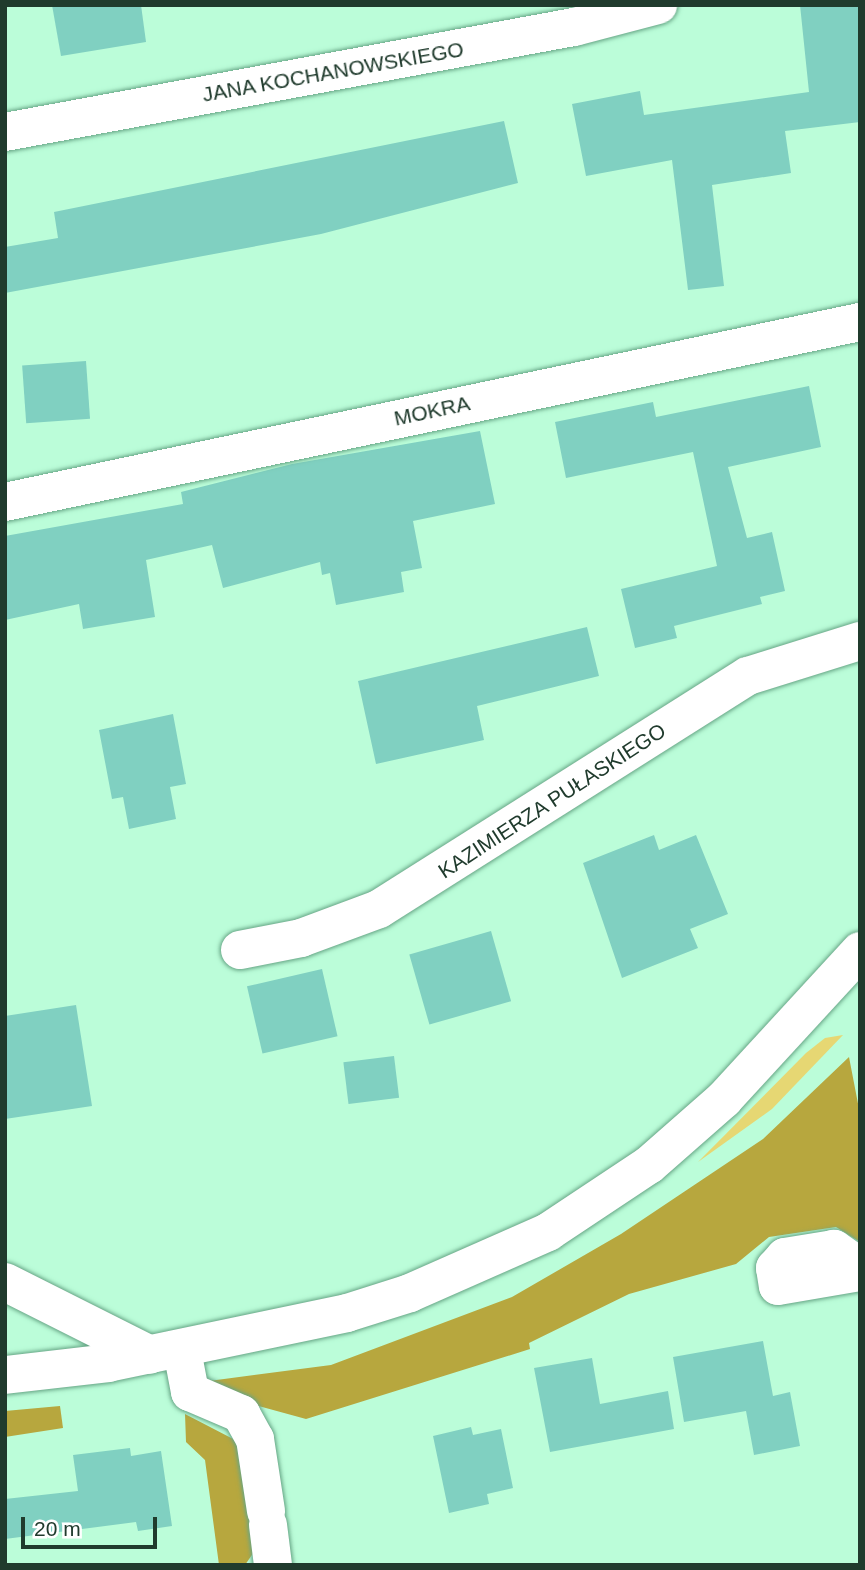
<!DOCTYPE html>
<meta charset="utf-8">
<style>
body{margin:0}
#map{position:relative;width:865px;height:1570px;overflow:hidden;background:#bbfdd9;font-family:Arial,sans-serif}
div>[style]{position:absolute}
.green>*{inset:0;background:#e6d773}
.forest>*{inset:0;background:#b7a73e}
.building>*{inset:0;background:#80d0c1;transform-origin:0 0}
.roads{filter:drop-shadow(0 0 2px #66a585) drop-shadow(0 0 2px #66a585)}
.minor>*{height:38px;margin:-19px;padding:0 19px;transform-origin:19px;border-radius:19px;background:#fff}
span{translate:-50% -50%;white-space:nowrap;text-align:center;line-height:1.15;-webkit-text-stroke:7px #fff;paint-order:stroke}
.street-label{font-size:21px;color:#203b2d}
.frame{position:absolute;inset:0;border:7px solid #203b2d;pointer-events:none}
.scale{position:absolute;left:21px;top:1517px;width:136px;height:32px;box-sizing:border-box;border:4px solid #203b2d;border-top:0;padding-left:9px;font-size:21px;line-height:24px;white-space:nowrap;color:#203b2d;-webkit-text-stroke:5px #fff;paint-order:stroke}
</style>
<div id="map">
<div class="green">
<i style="clip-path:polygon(843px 1035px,772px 1109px,698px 1162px,806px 1053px,825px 1038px)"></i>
</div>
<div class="forest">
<i style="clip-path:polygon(849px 1057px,860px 1114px,860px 1242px,836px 1227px,769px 1237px,736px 1264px,629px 1294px,529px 1343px,530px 1349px,306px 1419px,219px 1395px,209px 1381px,331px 1365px,512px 1297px,621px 1234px,763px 1139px)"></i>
<i style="clip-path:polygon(60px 1406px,63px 1428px,5px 1437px,5px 1411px)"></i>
<i style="clip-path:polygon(185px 1414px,237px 1441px,256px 1549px,245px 1565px,219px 1565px,205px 1460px,186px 1442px)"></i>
</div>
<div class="building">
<i style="clip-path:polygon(52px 5px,141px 5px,146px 42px,61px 56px)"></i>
<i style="clip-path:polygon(800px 5px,860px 5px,860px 122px,785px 131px,791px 173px,712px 185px,724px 286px,688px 290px,672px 160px,586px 176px,572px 104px,640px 91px,644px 115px,809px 92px)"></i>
<i style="clip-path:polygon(504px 121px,518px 183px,321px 234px,5px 293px,5px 247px,58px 238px,54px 212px)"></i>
<i style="left:86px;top:361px;width:58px;height:64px;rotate:86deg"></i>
<i style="clip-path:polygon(809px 386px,821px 447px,728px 467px,747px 538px,772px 532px,785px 591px,760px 597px,762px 604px,674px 626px,677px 638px,635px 648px,621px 589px,717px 566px,693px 452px,566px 478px,555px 422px,653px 402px,656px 417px)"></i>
<i style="clip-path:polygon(480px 431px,495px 504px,413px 521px,422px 568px,401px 572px,404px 592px,336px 605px,330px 573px,322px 575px,320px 562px,223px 588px,212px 545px,146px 560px,155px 617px,83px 629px,79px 604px,5px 620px,5px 536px,183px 504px,181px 492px,292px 464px)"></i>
<i style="clip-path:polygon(587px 627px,599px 676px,477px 706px,484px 740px,376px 764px,358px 681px)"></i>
<i style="clip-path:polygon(173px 714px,186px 784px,170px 787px,176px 819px,129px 829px,123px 797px,112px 799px,99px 730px)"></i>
<i style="clip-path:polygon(654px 835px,659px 850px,696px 835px,728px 914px,690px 929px,698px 948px,622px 978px,583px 863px)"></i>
<i style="left:491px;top:931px;width:73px;height:85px;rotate:74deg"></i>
<i style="left:322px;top:969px;width:69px;height:77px;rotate:77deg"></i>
<i style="clip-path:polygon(76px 1005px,92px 1106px,5px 1119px,5px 1016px)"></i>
<i style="left:394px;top:1056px;width:42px;height:51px;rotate:83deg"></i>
<i style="clip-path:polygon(763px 1341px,773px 1396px,790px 1392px,800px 1446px,754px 1455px,746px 1411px,684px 1422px,673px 1357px)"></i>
<i style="clip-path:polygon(592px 1358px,600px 1404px,668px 1391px,674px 1429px,550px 1452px,534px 1368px)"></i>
<i style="clip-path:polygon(471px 1427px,473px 1435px,501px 1429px,513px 1488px,487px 1494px,489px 1504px,449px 1513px,433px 1436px)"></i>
<i style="clip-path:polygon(130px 1448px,131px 1456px,161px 1451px,172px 1526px,138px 1531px,136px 1522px,5px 1539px,5px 1499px,78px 1491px,73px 1455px)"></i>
</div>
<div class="roads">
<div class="minor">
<i style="left:5px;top:132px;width:579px;rotate:-10.46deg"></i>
<i style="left:574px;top:27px;width:87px;rotate:-14.7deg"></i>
<i style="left:5px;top:502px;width:874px;rotate:-11.89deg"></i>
<i style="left:240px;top:950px;width:62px;rotate:-11.1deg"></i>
<i style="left:301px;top:938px;width:83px;rotate:-20.4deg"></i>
<i style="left:379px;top:909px;width:436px;rotate:-32.3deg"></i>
<i style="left:748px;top:676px;width:117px;rotate:-17.4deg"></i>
<i style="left:860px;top:1267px;width:32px;rotate:-145deg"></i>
<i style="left:834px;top:1249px;width:50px;rotate:170.7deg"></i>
<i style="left:785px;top:1257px;width:15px;rotate:132deg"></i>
<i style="left:775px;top:1268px;width:18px;rotate:81deg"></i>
<i style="left:778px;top:1286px;width:83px;rotate:-9.7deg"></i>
<i style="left:5px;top:1282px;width:162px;rotate:26.7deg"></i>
<i style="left:182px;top:1350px;width:43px;rotate:79.2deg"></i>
<i style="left:190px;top:1392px;width:56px;rotate:23.3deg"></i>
<i style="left:241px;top:1414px;width:29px;rotate:61deg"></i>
<i style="left:255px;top:1439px;width:73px;rotate:81.3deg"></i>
<i style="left:5px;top:1375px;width:104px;rotate:-6.6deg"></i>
<i style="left:108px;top:1363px;width:244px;rotate:-11.8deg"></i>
<i style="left:347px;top:1313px;width:66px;rotate:-17.6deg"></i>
<i style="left:410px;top:1293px;width:151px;rotate:-23.8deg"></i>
<i style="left:548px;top:1232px;width:121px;rotate:-33.6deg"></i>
<i style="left:649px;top:1165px;width:100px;rotate:-41.3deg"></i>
<i style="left:724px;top:1099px;width:201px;rotate:-47.4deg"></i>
<i style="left:268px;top:1525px;width:40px;rotate:82.9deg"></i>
</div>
</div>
<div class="street-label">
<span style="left:333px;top:72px;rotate:-10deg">JANA KOCHANOWSKIEGO</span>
<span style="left:432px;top:411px;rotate:-12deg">MOKRA</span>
<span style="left:552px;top:801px;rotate:-33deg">KAZIMIERZA PUŁASKIEGO</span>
</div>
<div class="frame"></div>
<div class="scale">20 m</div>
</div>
